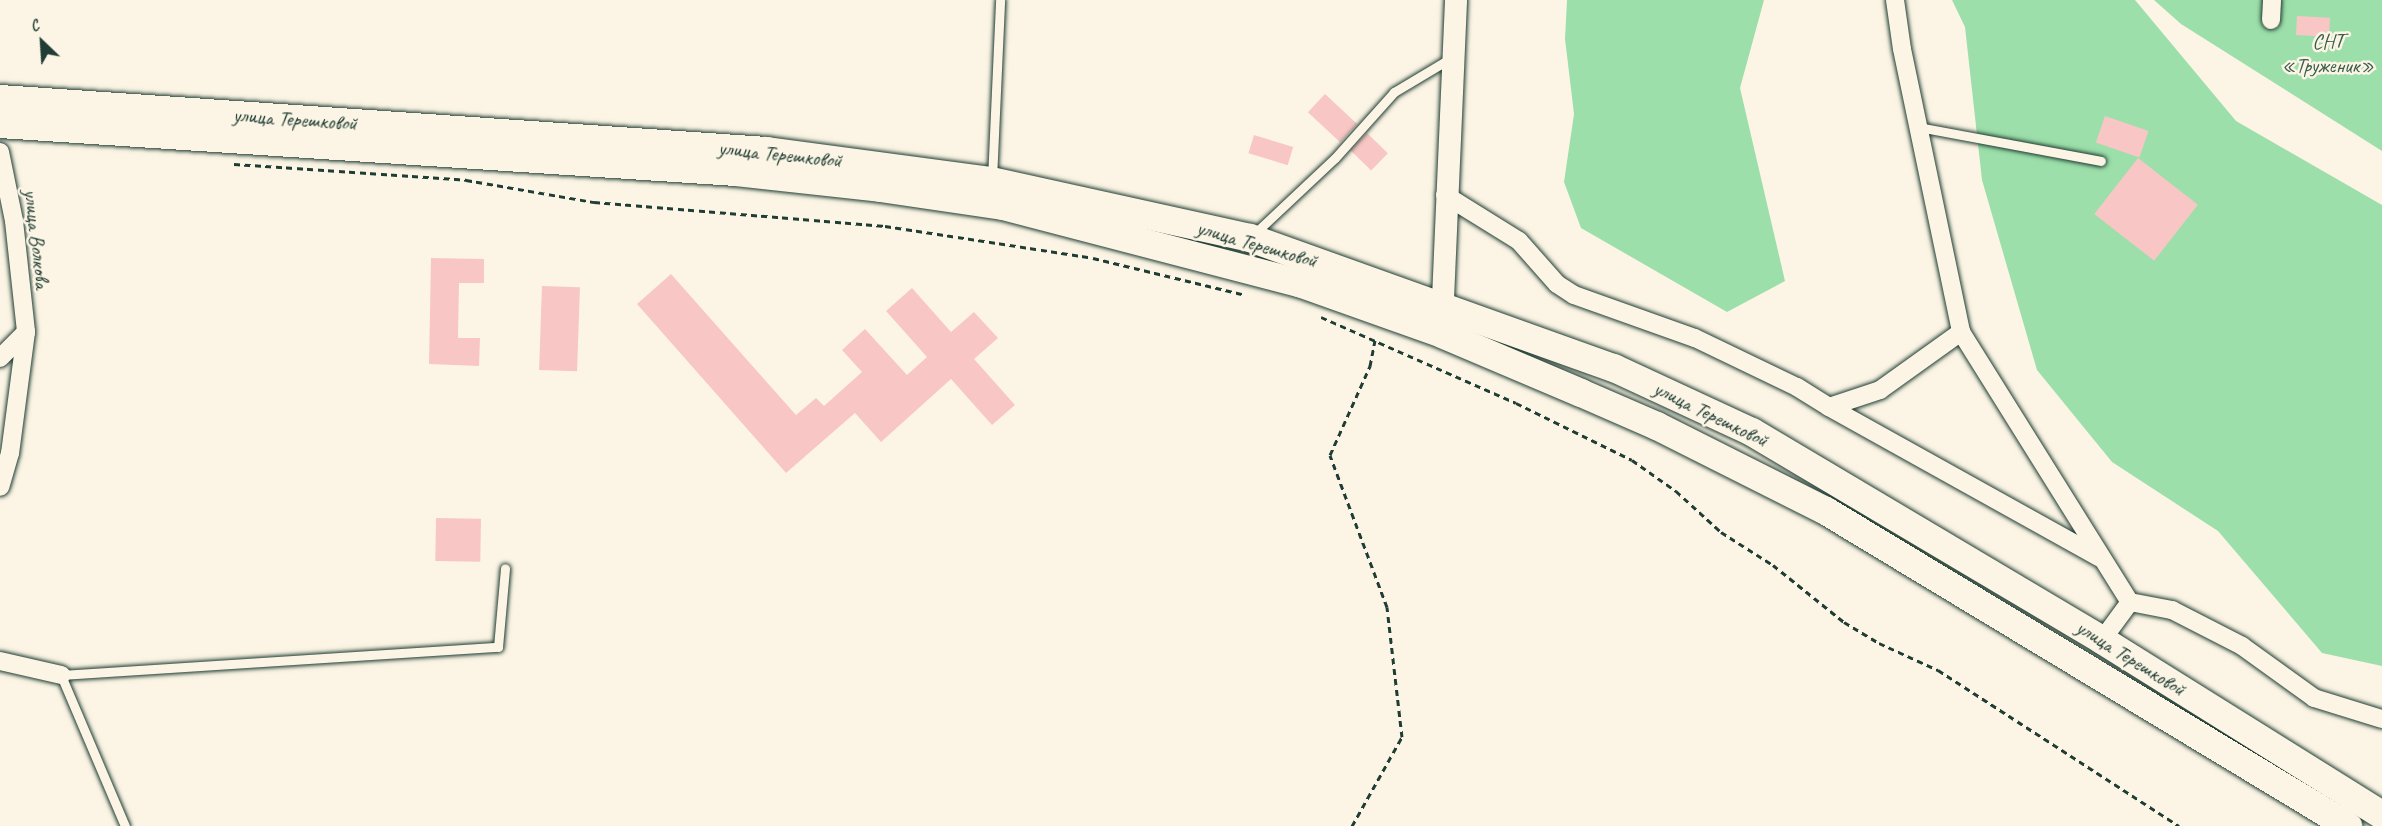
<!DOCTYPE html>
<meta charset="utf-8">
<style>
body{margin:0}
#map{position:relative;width:2382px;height:826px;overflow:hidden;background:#fcf5e5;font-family:Caveat,sans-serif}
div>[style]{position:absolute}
.green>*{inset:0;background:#9cdfaa}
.building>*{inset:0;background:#f8c7c5;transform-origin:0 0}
.path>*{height:3px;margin-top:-1.5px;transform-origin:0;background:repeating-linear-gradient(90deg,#1f3d34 0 6px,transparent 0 10.5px)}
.roads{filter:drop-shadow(0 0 2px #1f3d34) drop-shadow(0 0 2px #1f3d34)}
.service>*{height:9px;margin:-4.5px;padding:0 4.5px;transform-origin:4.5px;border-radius:4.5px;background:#fcf5e5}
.minor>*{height:18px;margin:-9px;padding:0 9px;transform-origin:9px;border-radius:9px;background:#fcf5e5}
.tertiary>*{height:22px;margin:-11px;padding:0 11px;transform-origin:11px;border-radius:11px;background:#fcf5e5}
.primary>*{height:28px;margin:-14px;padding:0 14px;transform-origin:14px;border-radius:14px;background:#fcf5e5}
span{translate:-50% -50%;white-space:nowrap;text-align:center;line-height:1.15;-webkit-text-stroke:5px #fcf5e5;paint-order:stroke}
.park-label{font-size:21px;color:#385d4c}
.street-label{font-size:21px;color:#1f3d34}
.north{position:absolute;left:12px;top:12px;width:60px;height:60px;-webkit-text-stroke:4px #fcf5e5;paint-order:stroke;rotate:335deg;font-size:16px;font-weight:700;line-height:24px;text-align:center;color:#1f3d34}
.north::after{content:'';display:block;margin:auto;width:21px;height:27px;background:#1f3d34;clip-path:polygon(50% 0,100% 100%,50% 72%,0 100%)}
</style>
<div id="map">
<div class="green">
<i style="clip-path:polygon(1567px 0,1764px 0,1740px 88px,1785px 281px,1727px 312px,1581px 228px,1564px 182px,1574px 114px,1565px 39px)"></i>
<i style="clip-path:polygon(1952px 0,2135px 0,2236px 121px,2382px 205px,2382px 666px,2322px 653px,2218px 531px,2112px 462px,2037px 370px,1982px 180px,1965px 27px)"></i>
<i style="clip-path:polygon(2154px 0,2382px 0,2382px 151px,2181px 24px)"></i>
</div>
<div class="building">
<i style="left:2297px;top:16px;width:33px;height:19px;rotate:3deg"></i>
<i style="left:1325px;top:94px;width:44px;height:25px;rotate:43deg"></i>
<i style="left:2105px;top:116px;width:46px;height:28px;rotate:19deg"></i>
<i style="left:1367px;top:133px;width:29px;height:24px;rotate:44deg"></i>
<i style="left:1254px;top:135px;width:41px;height:19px;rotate:17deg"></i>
<i style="left:2138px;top:158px;width:76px;height:71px;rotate:38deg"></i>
<i style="clip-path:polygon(431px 258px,484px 259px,484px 283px,459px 283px,458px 338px,480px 338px,479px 366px,429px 364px)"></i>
<i style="clip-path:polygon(671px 274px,796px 415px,816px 398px,824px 406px,862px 372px,842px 350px,865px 329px,907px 375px,927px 357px,886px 311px,912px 288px,951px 332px,974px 312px,998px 338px,974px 359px,1015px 405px,992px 425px,951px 379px,881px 442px,855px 413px,786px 473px,637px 304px)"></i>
<i style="left:542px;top:286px;width:38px;height:84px;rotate:2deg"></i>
<i style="left:436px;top:518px;width:45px;height:43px;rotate:1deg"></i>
</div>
<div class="path">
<i style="left:234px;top:164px;width:233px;rotate:3.9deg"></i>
<i style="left:466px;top:180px;width:130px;rotate:9.8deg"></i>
<i style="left:594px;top:202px;width:292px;rotate:4.7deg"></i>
<i style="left:885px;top:226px;width:210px;rotate:8.7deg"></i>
<i style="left:1093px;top:258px;width:157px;rotate:13.6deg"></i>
<i style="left:1321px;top:317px;width:213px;rotate:23.8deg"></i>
<i style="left:1516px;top:403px;width:129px;rotate:26.2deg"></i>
<i style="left:1632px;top:460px;width:54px;rotate:35.2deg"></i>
<i style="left:1676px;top:491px;width:61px;rotate:42.3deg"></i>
<i style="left:1721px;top:532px;width:62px;rotate:32.4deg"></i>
<i style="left:1773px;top:565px;width:91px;rotate:38.8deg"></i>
<i style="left:1844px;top:622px;width:41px;rotate:31deg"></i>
<i style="left:1879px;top:643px;width:65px;rotate:24.6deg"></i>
<i style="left:1938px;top:670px;width:287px;rotate:32.9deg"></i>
<i style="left:1352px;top:826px;width:102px;rotate:-60.7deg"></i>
<i style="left:1402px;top:737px;width:131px;rotate:-96.6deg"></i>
<i style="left:1387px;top:607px;width:162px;rotate:-110.6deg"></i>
<i style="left:1330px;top:455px;width:98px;rotate:-65.8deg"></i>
<i style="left:1370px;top:366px;width:26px;rotate:-79deg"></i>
</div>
<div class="roads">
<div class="service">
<i style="left:1918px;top:127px;width:186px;rotate:10.5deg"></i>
<i style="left:992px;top:179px;width:179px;rotate:-87.4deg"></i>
<i style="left:1253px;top:235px;width:112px;rotate:-43.2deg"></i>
<i style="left:1335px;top:158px;width:89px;rotate:-48.2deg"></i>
<i style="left:1394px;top:92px;width:66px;rotate:-30.8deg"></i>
<i style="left:125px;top:826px;width:164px;rotate:-113deg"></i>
<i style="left:61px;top:675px;width:438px;rotate:-3.7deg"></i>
<i style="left:498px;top:647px;width:79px;rotate:-84.9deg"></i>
</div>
<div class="minor">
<i style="left:1895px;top:0;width:49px;rotate:81.9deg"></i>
<i style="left:1902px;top:49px;width:289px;rotate:78.2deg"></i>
<i style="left:1961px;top:332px;width:319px;rotate:58deg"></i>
<i style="left:2271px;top:20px;width:20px;rotate:-87deg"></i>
<i style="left:0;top:152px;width:70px;rotate:78.5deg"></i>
<i style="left:14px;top:221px;width:112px;rotate:83.8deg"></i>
<i style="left:26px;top:332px;width:122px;rotate:97.5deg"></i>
<i style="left:10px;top:453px;width:35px;rotate:106deg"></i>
<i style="left:1445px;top:195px;width:87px;rotate:31.9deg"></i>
<i style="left:1519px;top:241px;width:57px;rotate:48.5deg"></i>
<i style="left:1557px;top:284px;width:20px;rotate:33deg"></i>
<i style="left:1574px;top:295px;width:128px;rotate:19.6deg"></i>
<i style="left:1695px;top:338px;width:113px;rotate:25.7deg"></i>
<i style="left:1797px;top:387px;width:38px;rotate:32deg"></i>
<i style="left:1829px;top:407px;width:54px;rotate:-18.4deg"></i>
<i style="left:1880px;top:390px;width:100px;rotate:-35.6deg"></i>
<i style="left:0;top:358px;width:37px;rotate:-45deg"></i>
<i style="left:1829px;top:407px;width:310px;rotate:29.1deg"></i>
<i style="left:2102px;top:640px;width:47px;rotate:-53.6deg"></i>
<i style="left:2130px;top:602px;width:43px;rotate:10.8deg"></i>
<i style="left:2172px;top:610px;width:79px;rotate:27.2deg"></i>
<i style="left:2242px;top:646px;width:89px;rotate:35.8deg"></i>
<i style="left:2314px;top:698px;width:71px;rotate:17.2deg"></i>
<i style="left:0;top:661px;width:63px;rotate:12.9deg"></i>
</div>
<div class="tertiary">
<i style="left:1442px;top:322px;width:322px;rotate:-87.5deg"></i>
</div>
<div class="primary">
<i style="left:0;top:99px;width:768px;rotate:3.88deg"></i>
<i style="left:766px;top:151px;width:227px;rotate:7.6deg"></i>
<i style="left:991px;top:181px;width:265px;rotate:12.4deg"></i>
<i style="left:1250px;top:238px;width:387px;rotate:19.7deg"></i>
<i style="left:1614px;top:368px;width:152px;rotate:24.9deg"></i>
<i style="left:1752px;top:432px;width:407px;rotate:30.7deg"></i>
<i style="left:2102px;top:640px;width:330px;rotate:32deg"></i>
<i style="left:0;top:124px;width:738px;rotate:3.73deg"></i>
<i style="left:736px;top:172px;width:145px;rotate:6.3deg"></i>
<i style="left:880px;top:188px;width:124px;rotate:8.3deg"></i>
<i style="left:1003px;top:206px;width:306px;rotate:14.6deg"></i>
<i style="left:1299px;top:283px;width:152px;rotate:19.6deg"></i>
<i style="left:1442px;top:334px;width:151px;rotate:23deg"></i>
<i style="left:1581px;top:393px;width:83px;rotate:23.5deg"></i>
<i style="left:1657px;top:426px;width:189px;rotate:26.7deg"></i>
<i style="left:1826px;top:511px;width:610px;rotate:31.11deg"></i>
</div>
</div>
<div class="park-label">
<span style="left:2328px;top:53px">СНТ<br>«Труженик»</span>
</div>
<div class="street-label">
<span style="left:295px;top:119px;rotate:4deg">улица Терешковой</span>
<span style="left:780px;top:154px;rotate:6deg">улица Терешковой</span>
<span style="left:37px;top:239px;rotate:83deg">улица Волкова</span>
<span style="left:1257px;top:244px;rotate:16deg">улица Терешковой</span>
<span style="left:1711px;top:414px;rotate:26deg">улица Терешковой</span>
<span style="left:2131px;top:658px;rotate:32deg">улица Терешковой</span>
</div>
<div class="north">С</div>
</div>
